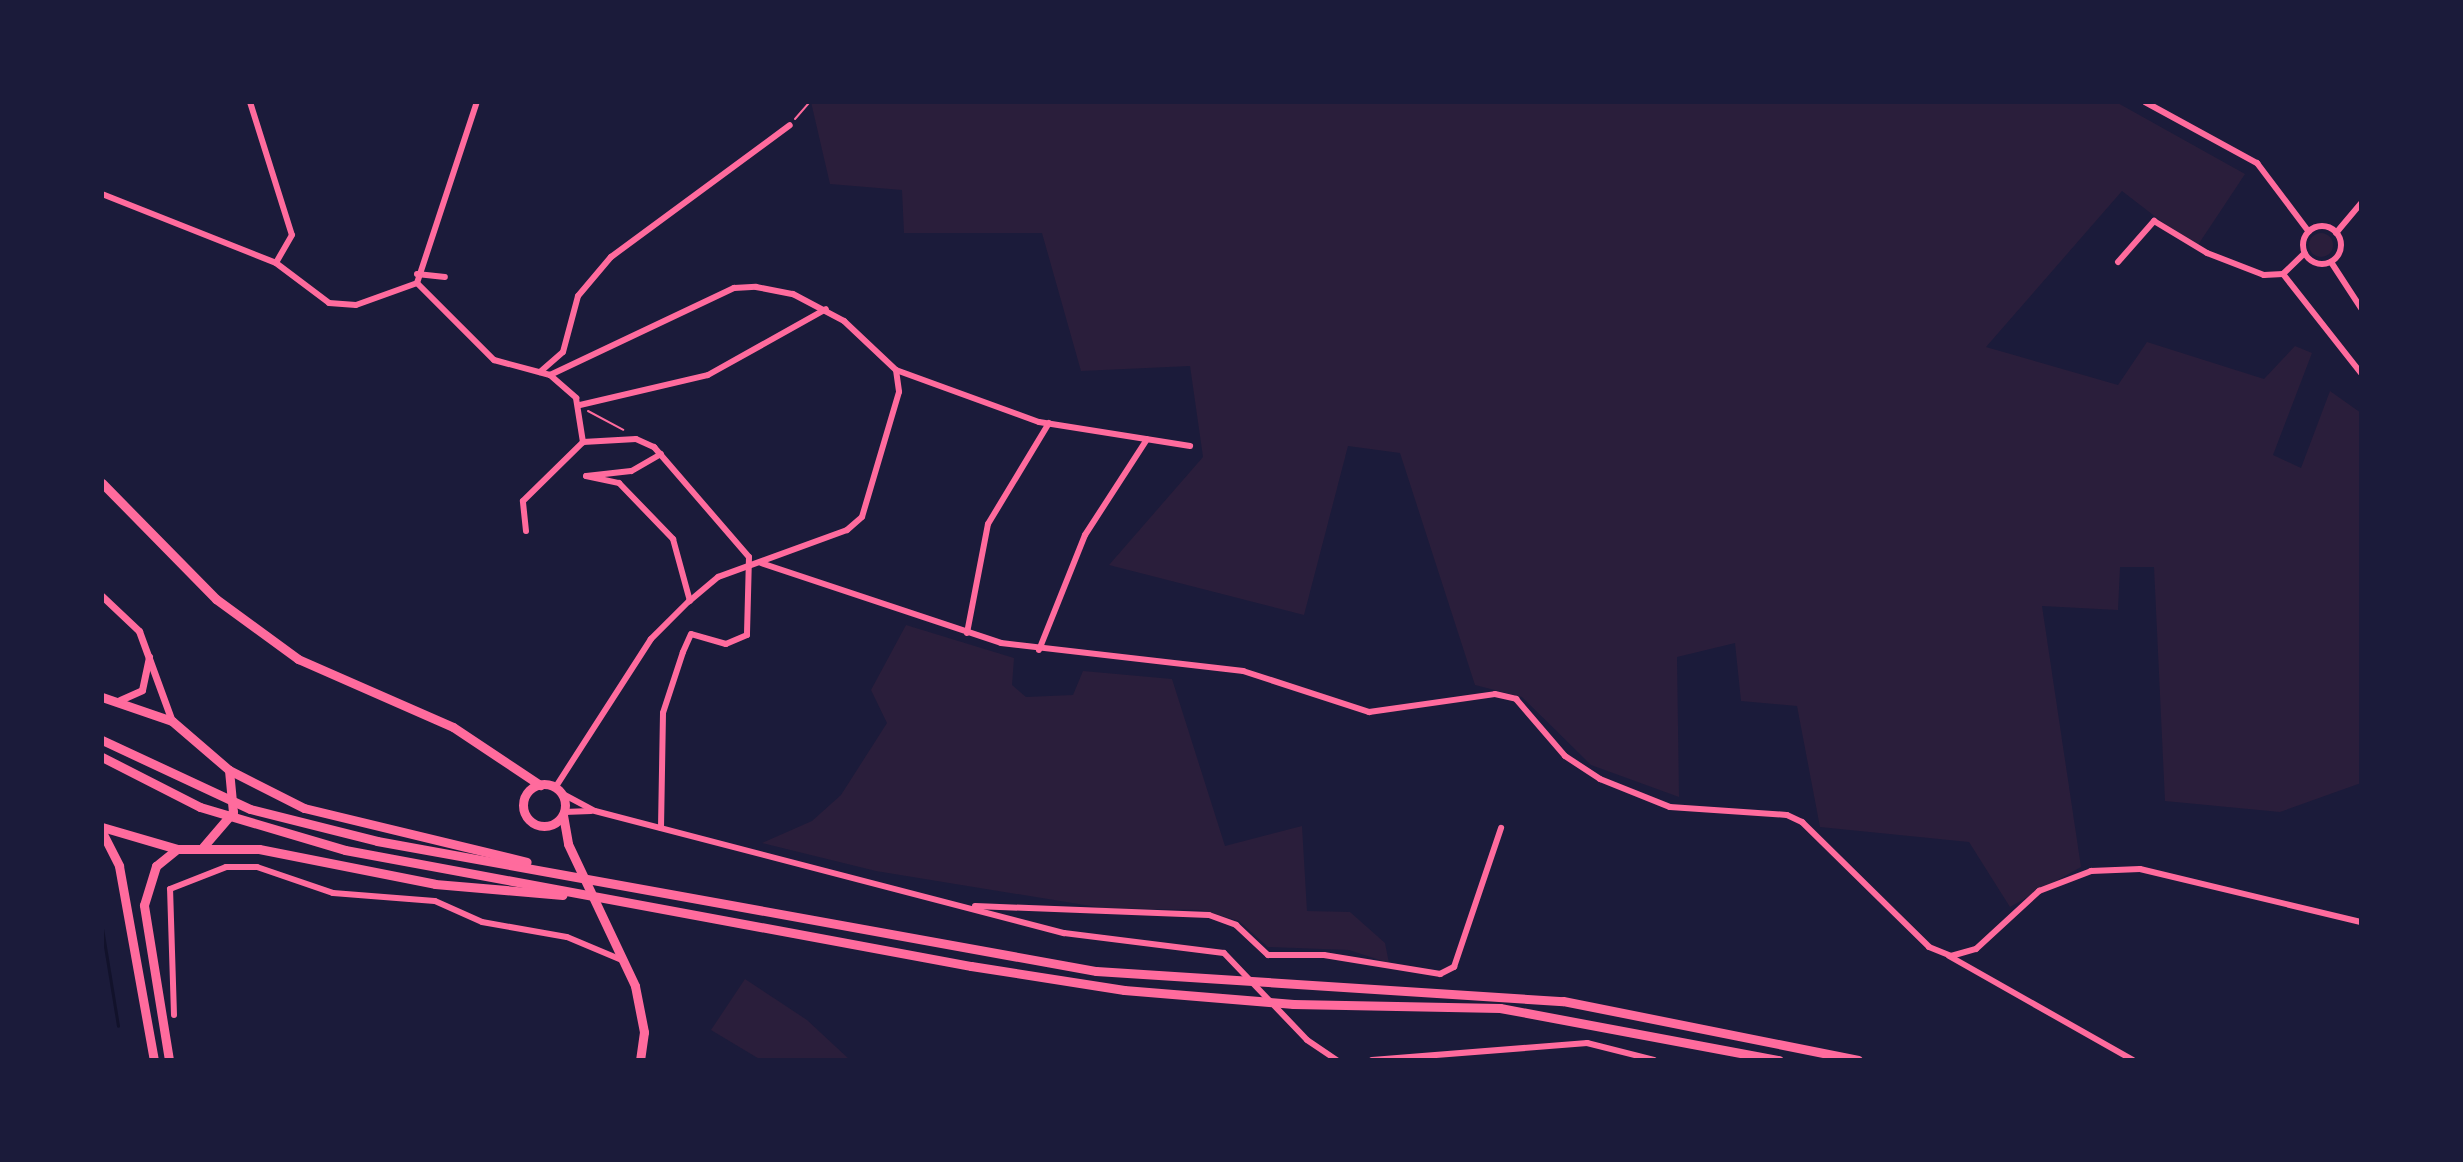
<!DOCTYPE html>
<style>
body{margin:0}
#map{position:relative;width:2463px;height:1162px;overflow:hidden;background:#1b1b3a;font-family:Signika,sans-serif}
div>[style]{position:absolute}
.green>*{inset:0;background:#2a1e3b}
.round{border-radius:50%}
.stream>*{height:3px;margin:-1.5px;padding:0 1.5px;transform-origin:1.5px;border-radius:1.5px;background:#12122b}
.path>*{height:2px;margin:-1px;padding:0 1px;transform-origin:1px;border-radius:1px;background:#ff6b9d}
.minor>*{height:6px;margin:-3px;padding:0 3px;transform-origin:3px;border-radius:3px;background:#ff6b9d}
.minor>.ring{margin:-3px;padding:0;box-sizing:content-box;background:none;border:6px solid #ff6b9d;border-radius:50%}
.tertiary>*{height:7px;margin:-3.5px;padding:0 3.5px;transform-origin:3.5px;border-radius:3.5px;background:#ff6b9d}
.primary>*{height:9px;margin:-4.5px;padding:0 4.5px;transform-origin:4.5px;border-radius:4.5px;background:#ff6b9d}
.primary>.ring{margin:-4.5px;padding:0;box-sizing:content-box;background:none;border:9px solid #ff6b9d;border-radius:50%}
.trunk>*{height:9px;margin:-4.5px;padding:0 4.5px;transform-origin:4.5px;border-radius:4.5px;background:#ff6b9d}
span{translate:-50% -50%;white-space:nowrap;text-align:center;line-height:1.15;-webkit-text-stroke:8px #1b1b3a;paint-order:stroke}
.frame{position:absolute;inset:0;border:104px solid #1b1b3a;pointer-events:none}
</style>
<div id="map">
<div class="green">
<i style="clip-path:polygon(811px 102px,2116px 102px,2245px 174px,2196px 248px,2122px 191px,1986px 347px,2118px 385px,2147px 342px,2264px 379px,2295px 346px,2312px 353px,2273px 455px,2301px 468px,2330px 391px,2361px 413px,2361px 783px,2280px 812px,2165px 801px,2154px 567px,2120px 567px,2118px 610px,2042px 606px,2081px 867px,2010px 907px,1969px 842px,1820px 827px,1797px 706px,1741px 701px,1735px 643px,1677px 657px,1679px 797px,1591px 765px,1522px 697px,1475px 685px,1400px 453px,1348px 446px,1304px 615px,1109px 565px,1203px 457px,1190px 366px,1081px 371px,1042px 233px,904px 233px,902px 190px,830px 184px)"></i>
<i class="round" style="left:2309px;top:233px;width:24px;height:24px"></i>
<i style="clip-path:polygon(906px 625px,1014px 658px,1012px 685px,1026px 697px,1073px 695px,1083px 671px,1172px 679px,1225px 846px,1302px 826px,1307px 911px,1350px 912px,1385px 943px,1389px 963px,1349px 950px,1268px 947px,1239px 921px,1201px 910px,1103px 908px,876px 871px,762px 843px,812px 821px,841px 795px,887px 723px,871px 690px)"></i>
<i style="clip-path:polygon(745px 979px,807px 1020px,850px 1060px,761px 1060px,711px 1030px)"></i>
</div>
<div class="stream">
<i style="left:102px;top:928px;width:99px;rotate:80.7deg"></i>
</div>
<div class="path">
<i style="left:795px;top:119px;width:23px;rotate:-49deg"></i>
<i style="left:588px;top:411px;width:40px;rotate:28deg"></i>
</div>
<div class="minor">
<i style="left:250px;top:102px;width:139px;rotate:72.5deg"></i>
<i style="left:292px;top:235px;width:32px;rotate:120deg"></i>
<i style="left:2145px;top:102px;width:128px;rotate:28.6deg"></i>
<i style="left:2257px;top:163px;width:86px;rotate:53deg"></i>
<i style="left:102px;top:194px;width:187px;rotate:21.6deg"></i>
<i style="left:276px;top:263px;width:66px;rotate:37deg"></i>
<i style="left:329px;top:303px;width:27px;rotate:4deg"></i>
<i style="left:356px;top:305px;width:65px;rotate:-19.8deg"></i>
<i class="ring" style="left:2303px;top:226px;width:32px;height:32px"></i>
<i style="left:2336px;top:233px;width:39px;rotate:-50deg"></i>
<i style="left:2118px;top:262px;width:55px;rotate:-48.7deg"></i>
<i style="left:2154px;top:221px;width:62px;rotate:31.1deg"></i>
<i style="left:2207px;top:253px;width:61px;rotate:21.1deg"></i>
<i style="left:2264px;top:275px;width:19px;rotate:-3deg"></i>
<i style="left:2283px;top:274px;width:30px;rotate:-44deg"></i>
<i style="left:2331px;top:262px;width:55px;rotate:56.9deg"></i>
<i style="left:417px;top:274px;width:28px;rotate:6deg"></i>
<i style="left:2283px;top:274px;width:126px;rotate:51.8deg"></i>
<i style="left:417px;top:283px;width:109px;rotate:45deg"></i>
<i style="left:494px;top:360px;width:58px;rotate:15deg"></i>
<i style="left:550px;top:375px;width:35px;rotate:41deg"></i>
<i style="left:576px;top:398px;width:45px;rotate:81deg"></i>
<i style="left:417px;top:283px;width:191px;rotate:-71.7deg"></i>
<i style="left:896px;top:370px;width:152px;rotate:20deg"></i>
<i style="left:1039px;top:422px;width:153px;rotate:9deg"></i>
<i style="left:540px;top:372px;width:30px;rotate:-41deg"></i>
<i style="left:563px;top:352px;width:58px;rotate:-75deg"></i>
<i style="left:578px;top:296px;width:51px;rotate:-49.8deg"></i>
<i style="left:611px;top:257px;width:222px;rotate:-36.4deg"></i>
<i style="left:550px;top:375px;width:204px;rotate:-25.3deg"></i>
<i style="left:734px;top:288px;width:22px;rotate:-3deg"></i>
<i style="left:756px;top:287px;width:38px;rotate:11deg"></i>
<i style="left:793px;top:294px;width:58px;rotate:27.9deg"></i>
<i style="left:844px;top:321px;width:71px;rotate:43.3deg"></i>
<i style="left:896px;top:370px;width:22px;rotate:82deg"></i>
<i style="left:899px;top:392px;width:130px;rotate:106.5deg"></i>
<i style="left:862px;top:517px;width:20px;rotate:139deg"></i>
<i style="left:847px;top:530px;width:137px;rotate:160deg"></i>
<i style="left:718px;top:577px;width:38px;rotate:140deg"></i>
<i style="left:689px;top:601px;width:54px;rotate:135deg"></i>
<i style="left:651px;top:639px;width:177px;rotate:122.8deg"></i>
<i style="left:580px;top:405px;width:131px;rotate:-13.2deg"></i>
<i style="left:708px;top:375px;width:135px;rotate:-29.2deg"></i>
<i style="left:583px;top:442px;width:53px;rotate:-3.2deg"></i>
<i style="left:636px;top:439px;width:20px;rotate:24deg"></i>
<i style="left:654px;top:447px;width:145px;rotate:49.2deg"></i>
<i style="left:749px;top:557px;width:78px;rotate:91.5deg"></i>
<i style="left:747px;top:635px;width:23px;rotate:157deg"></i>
<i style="left:726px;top:644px;width:36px;rotate:-164deg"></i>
<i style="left:691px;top:634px;width:20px;rotate:114deg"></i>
<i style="left:683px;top:652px;width:64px;rotate:108.2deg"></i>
<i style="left:663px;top:713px;width:115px;rotate:91deg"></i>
<i style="left:661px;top:454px;width:34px;rotate:150deg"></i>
<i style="left:631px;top:471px;width:45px;rotate:173.7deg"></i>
<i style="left:586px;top:476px;width:34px;rotate:12deg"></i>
<i style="left:619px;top:483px;width:78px;rotate:46deg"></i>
<i style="left:673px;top:539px;width:64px;rotate:74.7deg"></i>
<i style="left:526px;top:531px;width:30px;rotate:-96deg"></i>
<i style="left:523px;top:501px;width:84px;rotate:-44.5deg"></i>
<i style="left:761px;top:563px;width:253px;rotate:18.4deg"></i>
<i style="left:1001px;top:643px;width:244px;rotate:6.6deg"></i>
<i style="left:1243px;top:671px;width:133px;rotate:18deg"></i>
<i style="left:1369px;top:712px;width:127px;rotate:-8.1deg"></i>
<i style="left:1495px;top:694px;width:22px;rotate:13deg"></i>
<i style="left:1516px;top:699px;width:75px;rotate:49.3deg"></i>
<i style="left:1565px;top:756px;width:42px;rotate:33.3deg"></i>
<i style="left:1600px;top:779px;width:75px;rotate:21.8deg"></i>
<i style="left:1670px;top:807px;width:117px;rotate:3.9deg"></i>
<i style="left:1787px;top:815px;width:17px;rotate:25deg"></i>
<i style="left:1802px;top:822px;width:178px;rotate:44.5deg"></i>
<i style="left:1929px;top:947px;width:24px;rotate:22deg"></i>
<i style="left:1951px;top:956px;width:26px;rotate:-16deg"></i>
<i style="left:1976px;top:949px;width:86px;rotate:-42.6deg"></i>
<i style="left:2039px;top:891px;width:56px;rotate:-21deg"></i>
<i style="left:2091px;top:871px;width:49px;rotate:-2.3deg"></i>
<i style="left:2140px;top:869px;width:227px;rotate:13.5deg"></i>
<i style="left:967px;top:633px;width:111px;rotate:-79.1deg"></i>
<i style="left:988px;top:524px;width:118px;rotate:-58.9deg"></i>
<i style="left:1039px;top:650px;width:124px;rotate:-68.2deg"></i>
<i style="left:1085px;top:535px;width:114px;rotate:-57.1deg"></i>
<i style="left:561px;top:793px;width:38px;rotate:28deg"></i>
<i style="left:595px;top:811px;width:485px;rotate:14.6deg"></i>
<i style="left:1064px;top:933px;width:161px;rotate:7.1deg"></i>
<i style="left:1224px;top:953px;width:120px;rotate:46.3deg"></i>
<i style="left:1307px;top:1040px;width:36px;rotate:34deg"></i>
<i style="left:564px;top:812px;width:27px;rotate:-2deg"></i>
<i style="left:975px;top:906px;width:234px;rotate:2.2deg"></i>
<i style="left:1209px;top:915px;width:29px;rotate:20deg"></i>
<i style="left:1236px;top:925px;width:44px;rotate:43.2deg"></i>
<i style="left:1268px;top:955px;width:56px"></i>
<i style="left:1324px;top:955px;width:118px;rotate:9.3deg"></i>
<i style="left:1440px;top:974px;width:16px;rotate:-27deg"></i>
<i style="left:1454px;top:967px;width:147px;rotate:-71.3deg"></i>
<i style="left:1949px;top:956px;width:211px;rotate:29.5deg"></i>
<i style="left:174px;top:1015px;width:126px;rotate:-91.8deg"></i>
<i style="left:170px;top:889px;width:60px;rotate:-21.4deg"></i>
<i style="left:226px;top:867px;width:31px"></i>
<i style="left:257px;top:867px;width:80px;rotate:18.9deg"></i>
<i style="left:333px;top:893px;width:102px;rotate:4.5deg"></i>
<i style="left:435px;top:901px;width:51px;rotate:24.1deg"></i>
<i style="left:482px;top:922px;width:86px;rotate:10deg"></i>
<i style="left:567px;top:937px;width:62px;rotate:22.8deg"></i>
<i style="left:1372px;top:1060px;width:216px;rotate:-4.5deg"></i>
<i style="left:1587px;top:1043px;width:69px;rotate:14.2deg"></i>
</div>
<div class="tertiary">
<i style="left:102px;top:596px;width:51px;rotate:43.4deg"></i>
<i style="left:139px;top:631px;width:96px;rotate:69.9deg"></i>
<i style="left:120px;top:700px;width:24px;rotate:-24deg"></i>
<i style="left:142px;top:690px;width:34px;rotate:-78deg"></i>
</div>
<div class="primary">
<i style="left:102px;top:483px;width:163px;rotate:45.5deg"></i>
<i style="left:216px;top:599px;width:102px;rotate:36.2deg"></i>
<i style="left:298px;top:659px;width:169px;rotate:23.7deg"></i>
<i style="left:453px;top:727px;width:105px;rotate:33.7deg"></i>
<i class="ring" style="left:523px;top:784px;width:33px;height:33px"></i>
<i style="left:563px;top:815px;width:29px;rotate:80deg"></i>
<i style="left:568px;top:844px;width:157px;rotate:64.7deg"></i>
<i style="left:635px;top:986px;width:47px;rotate:78.9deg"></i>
<i style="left:644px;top:1032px;width:28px;rotate:98deg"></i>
</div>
<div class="trunk">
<i style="left:102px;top:697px;width:74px;rotate:18.9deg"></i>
<i style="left:172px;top:721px;width:75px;rotate:40.7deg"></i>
<i style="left:229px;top:770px;width:42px;rotate:84.6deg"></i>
<i style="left:233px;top:812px;width:46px;rotate:130.6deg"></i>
<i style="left:102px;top:740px;width:163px;rotate:25deg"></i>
<i style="left:250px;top:809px;width:131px;rotate:14.1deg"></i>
<i style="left:377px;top:841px;width:731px;rotate:10.25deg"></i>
<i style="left:1096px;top:971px;width:468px;rotate:3.7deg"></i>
<i style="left:1563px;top:1001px;width:301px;rotate:11.3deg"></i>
<i style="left:102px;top:757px;width:110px;rotate:27deg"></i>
<i style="left:200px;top:807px;width:151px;rotate:16.5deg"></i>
<i style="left:345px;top:850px;width:637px;rotate:10.5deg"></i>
<i style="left:971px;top:966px;width:155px;rotate:8.9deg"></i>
<i style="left:1124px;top:990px;width:170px;rotate:4.7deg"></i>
<i style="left:1293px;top:1004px;width:207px;rotate:1.1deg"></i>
<i style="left:1500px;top:1008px;width:284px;rotate:10.6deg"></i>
<i style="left:229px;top:770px;width:84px;rotate:26.9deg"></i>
<i style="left:304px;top:808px;width:229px;rotate:13.6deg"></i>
<i style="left:102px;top:827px;width:78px;rotate:16.3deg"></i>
<i style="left:177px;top:849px;width:82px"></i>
<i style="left:259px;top:849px;width:179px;rotate:11.2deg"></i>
<i style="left:435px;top:884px;width:128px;rotate:4.9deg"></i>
<i style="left:102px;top:832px;width:38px;rotate:63deg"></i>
<i style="left:119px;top:866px;width:197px;rotate:79.8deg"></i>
<i style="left:169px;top:1060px;width:157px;rotate:-99.2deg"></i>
<i style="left:144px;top:905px;width:41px;rotate:-72.9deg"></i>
<i style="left:156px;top:866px;width:27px;rotate:-39deg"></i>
</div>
<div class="frame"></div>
</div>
